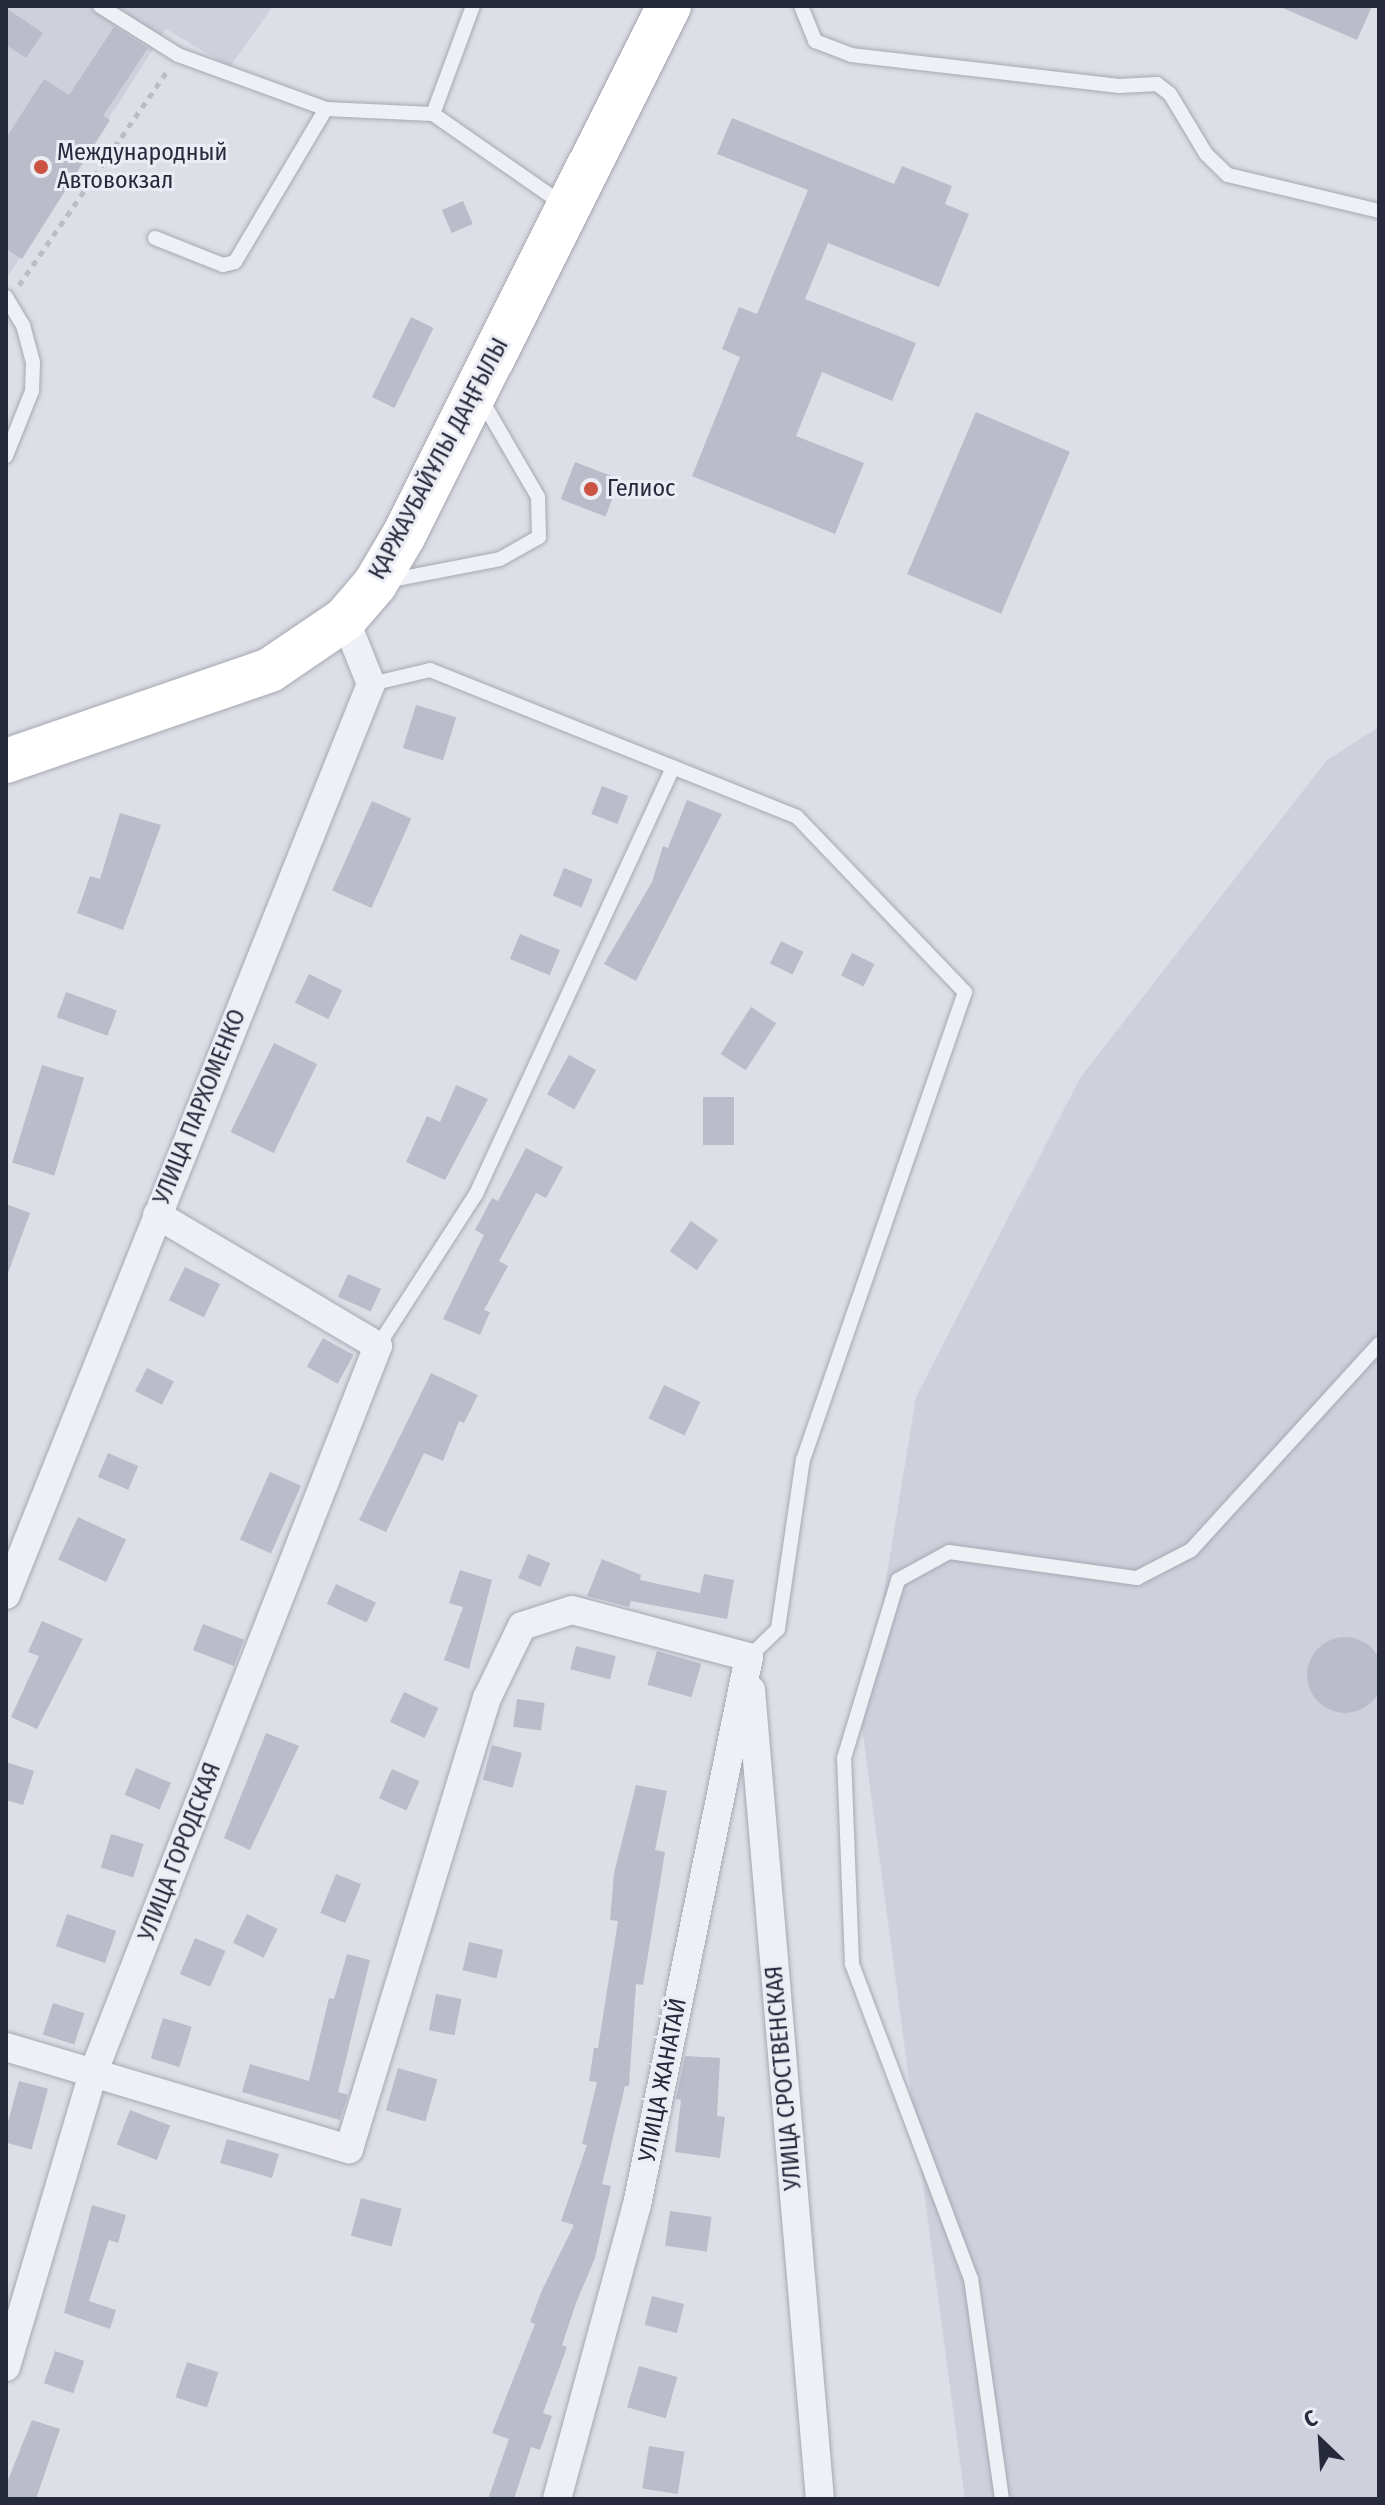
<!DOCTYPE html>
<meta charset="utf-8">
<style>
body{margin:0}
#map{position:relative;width:1385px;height:2505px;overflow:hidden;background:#dddee6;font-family:"Fira Sans Condensed",sans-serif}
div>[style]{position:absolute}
.built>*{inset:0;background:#cfd0db}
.building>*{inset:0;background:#babcc9;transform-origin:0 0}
.round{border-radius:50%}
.path>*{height:5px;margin-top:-2.5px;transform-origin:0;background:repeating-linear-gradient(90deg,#bbbcc5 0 6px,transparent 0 12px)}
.roads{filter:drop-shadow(0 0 2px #a6a8b3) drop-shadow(0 0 2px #a6a8b3)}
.lane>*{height:14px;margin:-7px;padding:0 7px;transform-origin:7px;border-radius:7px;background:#eff0f5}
.street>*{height:28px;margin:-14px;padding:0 14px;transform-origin:14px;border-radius:14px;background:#eff0f5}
.highway>*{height:44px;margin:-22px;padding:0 22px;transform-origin:22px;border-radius:22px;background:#fff}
.dots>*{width:22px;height:22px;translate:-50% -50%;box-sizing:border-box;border:4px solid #ecedf4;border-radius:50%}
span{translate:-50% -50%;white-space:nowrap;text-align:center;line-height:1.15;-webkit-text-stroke:6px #ecedf4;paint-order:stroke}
.poi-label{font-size:24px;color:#27293c}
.left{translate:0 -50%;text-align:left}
.street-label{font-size:24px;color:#27293c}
.frame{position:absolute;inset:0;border:8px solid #27293c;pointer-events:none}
.north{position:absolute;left:1281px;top:2401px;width:80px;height:80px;-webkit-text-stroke:6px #ecedf4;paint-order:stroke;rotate:335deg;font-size:22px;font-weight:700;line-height:32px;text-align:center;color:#27293c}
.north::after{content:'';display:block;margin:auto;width:28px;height:36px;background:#27293c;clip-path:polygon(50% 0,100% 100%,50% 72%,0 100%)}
</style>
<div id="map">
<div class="built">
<i style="clip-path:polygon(6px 6px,273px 6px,230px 67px,166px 29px,6px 279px)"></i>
<i style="clip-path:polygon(1379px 727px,1379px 2499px,965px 2499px,862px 1727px,916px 1397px,1080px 1078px,1327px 760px)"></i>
</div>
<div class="building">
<i style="clip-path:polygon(1278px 6px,1372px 6px,1357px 40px)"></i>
<i style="clip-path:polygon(6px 8px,43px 33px,26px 58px,6px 45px)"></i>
<i style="clip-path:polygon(114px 27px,148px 48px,103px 116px,110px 120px,22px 259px,6px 249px,6px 138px,44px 79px,69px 95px)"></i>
<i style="clip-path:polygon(732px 118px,894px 184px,902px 166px,952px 186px,945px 204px,969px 214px,939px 287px,828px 243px,805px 299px,916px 343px,892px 401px,822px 372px,796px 436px,864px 463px,835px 534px,692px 476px,740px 357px,722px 349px,739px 307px,757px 314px,808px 190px,717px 154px)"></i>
<i style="left:463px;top:201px;width:25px;height:23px;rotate:67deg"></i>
<i style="left:411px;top:317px;width:25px;height:89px;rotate:26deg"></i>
<i style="left:976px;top:412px;width:102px;height:176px;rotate:23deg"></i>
<i style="left:575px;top:462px;width:48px;height:40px;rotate:21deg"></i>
<i style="left:416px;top:705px;width:42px;height:45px;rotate:17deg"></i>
<i style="left:602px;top:786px;width:28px;height:30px;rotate:21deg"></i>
<i style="clip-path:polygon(687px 800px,722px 814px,636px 981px,604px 964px,652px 882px,663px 846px,668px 848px)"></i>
<i style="left:372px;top:801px;width:43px;height:98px;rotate:24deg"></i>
<i style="clip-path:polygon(120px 813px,161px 825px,123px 930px,77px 913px,90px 876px,100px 879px)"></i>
<i style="left:564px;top:868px;width:31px;height:30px;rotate:22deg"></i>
<i style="left:520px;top:934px;width:43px;height:27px;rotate:22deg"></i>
<i style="left:781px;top:941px;width:25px;height:25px;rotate:26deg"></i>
<i style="left:852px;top:953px;width:25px;height:25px;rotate:26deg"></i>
<i style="left:309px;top:974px;width:37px;height:32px;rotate:26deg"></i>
<i style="left:66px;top:992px;width:54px;height:27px;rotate:20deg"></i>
<i style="left:751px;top:1007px;width:30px;height:56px;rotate:33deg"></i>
<i style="left:274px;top:1043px;width:48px;height:99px;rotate:26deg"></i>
<i style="left:569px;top:1055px;width:31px;height:45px;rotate:29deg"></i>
<i style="left:42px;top:1065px;width:44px;height:102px;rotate:17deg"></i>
<i style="clip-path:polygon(456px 1085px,488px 1099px,445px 1180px,406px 1162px,427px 1116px,440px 1122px)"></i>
<i style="left:703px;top:1097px;width:31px;height:48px"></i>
<i style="clip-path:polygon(526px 1148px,563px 1167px,546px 1198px,536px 1193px,499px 1261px,508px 1266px,484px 1310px,490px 1312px,480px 1335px,443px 1319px,484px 1235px,475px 1230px,492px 1198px,498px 1201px)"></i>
<i style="clip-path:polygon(6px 1204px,30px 1213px,8px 1273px,6px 1272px)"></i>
<i style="left:691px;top:1221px;width:33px;height:37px;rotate:35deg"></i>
<i style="left:185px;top:1267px;width:39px;height:37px;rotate:26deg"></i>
<i style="left:348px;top:1274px;width:36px;height:25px;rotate:24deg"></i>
<i style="left:323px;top:1338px;width:35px;height:33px;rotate:29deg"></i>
<i style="left:147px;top:1368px;width:30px;height:26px;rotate:27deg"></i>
<i style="clip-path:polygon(431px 1373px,478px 1395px,464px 1423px,459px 1421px,443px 1461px,424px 1453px,386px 1532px,359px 1520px)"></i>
<i style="left:664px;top:1385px;width:40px;height:37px;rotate:25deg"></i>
<i style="left:108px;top:1453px;width:33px;height:26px;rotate:23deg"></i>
<i style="left:270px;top:1472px;width:34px;height:74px;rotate:24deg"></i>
<i style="left:78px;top:1517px;width:53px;height:47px;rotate:25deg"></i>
<i style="left:528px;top:1554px;width:24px;height:26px;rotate:22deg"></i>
<i style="clip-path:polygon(602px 1559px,641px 1575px,640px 1580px,700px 1593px,704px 1574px,734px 1580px,727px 1619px,631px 1601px,629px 1607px,587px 1596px)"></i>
<i style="clip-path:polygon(460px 1570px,492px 1580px,469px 1669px,444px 1660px,463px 1607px,449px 1603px)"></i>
<i style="left:336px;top:1584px;width:44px;height:22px;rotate:25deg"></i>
<i style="clip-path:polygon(42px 1621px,83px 1639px,37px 1729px,11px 1717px,39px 1656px,28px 1652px)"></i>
<i style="left:203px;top:1624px;width:44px;height:28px;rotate:21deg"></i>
<i class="round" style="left:1307px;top:1637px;width:76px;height:76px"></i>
<i style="left:576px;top:1646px;width:41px;height:24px;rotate:14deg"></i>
<i style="left:657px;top:1651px;width:46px;height:35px;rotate:16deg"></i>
<i style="left:404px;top:1692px;width:38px;height:33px;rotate:25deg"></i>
<i style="left:517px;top:1699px;width:28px;height:28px;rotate:8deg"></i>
<i style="clip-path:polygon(266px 1733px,299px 1746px,250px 1850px,224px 1838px)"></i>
<i style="left:492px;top:1745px;width:31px;height:36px;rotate:15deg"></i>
<i style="clip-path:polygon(6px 1762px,34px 1771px,23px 1805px,6px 1800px)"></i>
<i style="left:136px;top:1768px;width:38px;height:29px;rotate:23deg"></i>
<i style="left:392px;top:1769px;width:30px;height:32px;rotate:24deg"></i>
<i style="clip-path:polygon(636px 1785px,667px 1791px,655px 1850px,665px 1852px,643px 1985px,636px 1984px,629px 2086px,625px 2086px,602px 2184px,611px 2186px,595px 2258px,576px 2303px,562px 2345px,567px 2347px,543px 2413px,552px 2416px,540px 2450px,531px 2447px,514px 2499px,488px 2499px,509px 2439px,492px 2433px,535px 2324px,530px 2322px,542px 2290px,574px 2225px,561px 2221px,587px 2145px,582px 2144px,597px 2082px,589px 2081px,594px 2048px,598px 2048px,618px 1921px,610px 1920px,614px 1873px)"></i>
<i style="left:111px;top:1834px;width:34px;height:35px;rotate:17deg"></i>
<i style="left:336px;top:1874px;width:27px;height:42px;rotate:22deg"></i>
<i style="left:67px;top:1914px;width:52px;height:34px;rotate:19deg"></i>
<i style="left:247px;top:1914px;width:34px;height:32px;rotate:26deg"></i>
<i style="left:195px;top:1938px;width:33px;height:39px;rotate:23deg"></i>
<i style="left:469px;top:1942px;width:35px;height:29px;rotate:13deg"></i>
<i style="clip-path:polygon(347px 1954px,370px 1960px,338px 2092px,348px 2095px,340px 2120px,242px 2092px,250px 2064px,309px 2081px,329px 1998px,334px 1999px)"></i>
<i style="left:436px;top:1994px;width:26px;height:37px;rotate:11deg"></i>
<i style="left:53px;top:2003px;width:33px;height:33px;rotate:18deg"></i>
<i style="left:163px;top:2018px;width:30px;height:42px;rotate:17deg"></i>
<i style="clip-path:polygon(685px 2056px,720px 2058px,717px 2116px,725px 2117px,720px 2158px,675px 2152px,681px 2100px,676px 2099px)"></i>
<i style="left:398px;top:2068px;width:41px;height:44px;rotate:16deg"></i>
<i style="left:19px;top:2081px;width:30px;height:63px;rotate:15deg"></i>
<i style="left:130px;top:2110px;width:43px;height:37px;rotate:21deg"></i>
<i style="left:227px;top:2139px;width:54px;height:25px;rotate:16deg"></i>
<i style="left:361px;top:2198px;width:42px;height:39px;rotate:15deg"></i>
<i style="clip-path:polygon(92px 2205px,126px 2215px,118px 2243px,109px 2240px,89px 2301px,116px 2310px,110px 2329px,64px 2313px)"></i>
<i style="left:670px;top:2211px;width:42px;height:35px;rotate:8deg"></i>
<i style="left:652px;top:2296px;width:33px;height:30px;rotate:14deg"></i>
<i style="left:55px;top:2351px;width:31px;height:34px;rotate:19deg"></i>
<i style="left:187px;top:2362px;width:33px;height:37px;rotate:18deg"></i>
<i style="left:639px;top:2366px;width:40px;height:43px;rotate:16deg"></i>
<i style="clip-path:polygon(32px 2420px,60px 2429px,36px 2499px,6px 2499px,6px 2485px)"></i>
<i style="left:649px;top:2446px;width:36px;height:43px;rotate:9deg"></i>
</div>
<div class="path">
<i style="left:19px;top:285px;width:262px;rotate:-55.3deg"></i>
</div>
<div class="roads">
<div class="lane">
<i style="left:100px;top:6px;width:92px;rotate:32.1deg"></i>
<i style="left:178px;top:55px;width:158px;rotate:20deg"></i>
<i style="left:326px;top:109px;width:107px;rotate:2.7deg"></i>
<i style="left:433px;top:114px;width:160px;rotate:34.8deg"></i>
<i style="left:801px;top:6px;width:38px;rotate:68deg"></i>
<i style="left:815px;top:41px;width:39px;rotate:21deg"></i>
<i style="left:851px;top:55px;width:270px;rotate:6.6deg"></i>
<i style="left:1119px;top:86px;width:38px;rotate:-3deg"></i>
<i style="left:1157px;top:84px;width:16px;rotate:38deg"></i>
<i style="left:1170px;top:94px;width:70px;rotate:59deg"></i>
<i style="left:1206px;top:154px;width:30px;rotate:44deg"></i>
<i style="left:1228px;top:175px;width:155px;rotate:13.4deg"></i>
<i style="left:433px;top:114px;width:115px;rotate:-69.7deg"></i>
<i style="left:155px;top:238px;width:73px;rotate:21.7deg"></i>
<i style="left:223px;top:265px;width:12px;rotate:-14deg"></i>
<i style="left:235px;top:262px;width:178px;rotate:-59.3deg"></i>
<i style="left:6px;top:297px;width:33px;rotate:59deg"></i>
<i style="left:23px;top:325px;width:38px;rotate:75deg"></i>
<i style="left:33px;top:362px;width:29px;rotate:92deg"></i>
<i style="left:32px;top:391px;width:70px;rotate:111.8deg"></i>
<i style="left:387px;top:581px;width:115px;rotate:-11deg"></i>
<i style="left:500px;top:559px;width:45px;rotate:-29.4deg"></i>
<i style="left:539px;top:537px;width:40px;rotate:-91.4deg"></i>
<i style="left:538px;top:497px;width:113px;rotate:-120.2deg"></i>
<i style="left:371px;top:684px;width:61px;rotate:-13.3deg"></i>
<i style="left:430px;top:670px;width:395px;rotate:21.8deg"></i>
<i style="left:797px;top:817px;width:243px;rotate:46.2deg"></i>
<i style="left:965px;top:992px;width:494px;rotate:109.1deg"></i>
<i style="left:803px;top:1459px;width:172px;rotate:98.4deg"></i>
<i style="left:778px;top:1629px;width:40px;rotate:136deg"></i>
<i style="left:378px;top:1346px;width:181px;rotate:-57.2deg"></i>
<i style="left:476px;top:1194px;width:470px;rotate:-65.2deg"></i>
<i style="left:1002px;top:2499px;width:222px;rotate:-98deg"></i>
<i style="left:971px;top:2279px;width:337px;rotate:-110.7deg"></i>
<i style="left:852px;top:1964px;width:206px;rotate:-92.2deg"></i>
<i style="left:844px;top:1758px;width:186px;rotate:-73.1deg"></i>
<i style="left:898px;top:1580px;width:58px;rotate:-28.8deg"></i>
<i style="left:949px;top:1552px;width:190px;rotate:7.9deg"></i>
<i style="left:1137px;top:1578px;width:61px;rotate:-27.4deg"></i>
<i style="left:1191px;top:1550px;width:279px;rotate:-47.6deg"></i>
</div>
<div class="street">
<i style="left:6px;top:1595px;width:981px;rotate:-68.17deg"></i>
<i style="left:371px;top:684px;width:70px;rotate:-111.8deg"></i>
<i style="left:751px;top:1690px;width:812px;rotate:85.13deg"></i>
<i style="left:6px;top:2047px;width:358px;rotate:16.6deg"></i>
<i style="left:349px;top:2149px;width:472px;rotate:-73deg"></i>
<i style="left:487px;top:1698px;width:80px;rotate:-64.1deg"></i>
<i style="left:522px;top:1626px;width:52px;rotate:-17.7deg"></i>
<i style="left:572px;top:1610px;width:183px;rotate:14.9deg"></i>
<i style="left:6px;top:2367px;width:303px;rotate:-73.5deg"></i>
<i style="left:92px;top:2076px;width:784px;rotate:-68.61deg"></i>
<i style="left:378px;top:1346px;width:257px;rotate:-149.3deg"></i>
<i style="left:557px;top:2499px;width:305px;rotate:-74.8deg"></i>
<i style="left:637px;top:2205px;width:559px;rotate:-78.45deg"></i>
</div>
<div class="highway">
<i style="left:6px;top:761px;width:279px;rotate:-19deg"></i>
<i style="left:270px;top:670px;width:91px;rotate:-34.2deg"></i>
<i style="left:345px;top:619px;width:46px;rotate:-49.4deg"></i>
<i style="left:375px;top:584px;width:57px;rotate:-59.4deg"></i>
<i style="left:404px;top:535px;width:592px;rotate:-63.39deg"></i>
</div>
</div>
<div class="dots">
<i style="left:41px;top:167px;background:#ca5343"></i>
<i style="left:591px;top:489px;background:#ca5343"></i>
</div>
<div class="poi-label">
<span class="left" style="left:57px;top:167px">Международный<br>Автовокзал</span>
<span class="left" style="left:607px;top:489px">Гелиос</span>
</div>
<div class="street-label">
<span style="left:439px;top:459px;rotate:-62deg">ҚАРЖАУБАЙҰЛЫ ДАҢҒЫЛЫ</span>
<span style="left:200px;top:1107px;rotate:-68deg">УЛИЦА ПАРХОМЕНКО</span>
<span style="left:180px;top:1852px;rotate:-69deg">УЛИЦА ГОРОДСКАЯ</span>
<span style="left:784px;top:2078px;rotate:-95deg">УЛИЦА СРОСТВЕНСКАЯ</span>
<span style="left:663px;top:2080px;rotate:-79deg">УЛИЦА ЖАНАТАЙ</span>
</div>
<div class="frame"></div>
<div class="north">С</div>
</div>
